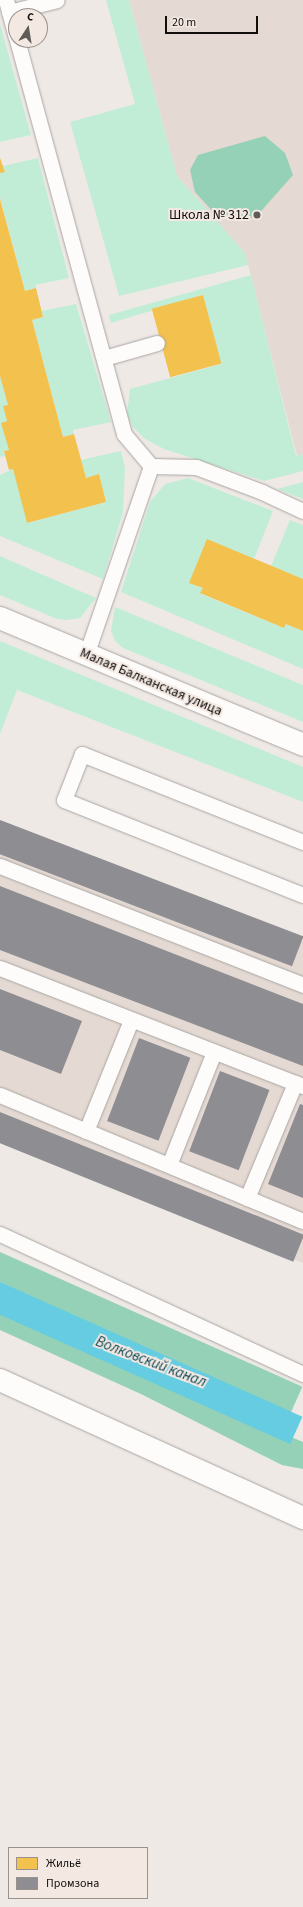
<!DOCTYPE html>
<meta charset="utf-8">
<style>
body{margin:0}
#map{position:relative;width:303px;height:1907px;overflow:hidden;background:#efe9e6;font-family:"Source Sans 3",sans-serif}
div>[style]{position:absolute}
.built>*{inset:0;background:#e5dad3}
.green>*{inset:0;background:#c1edd6}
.forest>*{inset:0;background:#95d1b6;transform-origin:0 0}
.water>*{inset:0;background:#65cce1;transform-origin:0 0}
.homes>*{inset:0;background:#f2c14e;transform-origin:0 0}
.industry>*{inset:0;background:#8d8d92;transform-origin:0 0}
.roads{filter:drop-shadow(0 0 1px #a9a5a2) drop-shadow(0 0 1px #a9a5a2)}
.lane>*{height:15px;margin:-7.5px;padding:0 7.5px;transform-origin:7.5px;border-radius:7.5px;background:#fdfcfb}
.street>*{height:22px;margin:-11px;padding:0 11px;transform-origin:11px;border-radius:11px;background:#fdfcfb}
.dots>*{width:11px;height:11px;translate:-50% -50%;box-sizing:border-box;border:2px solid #f3e8e2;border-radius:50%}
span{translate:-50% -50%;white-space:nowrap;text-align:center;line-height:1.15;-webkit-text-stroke:4px #f3e8e2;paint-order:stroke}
.poi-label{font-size:14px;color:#110e0c}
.right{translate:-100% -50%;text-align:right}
.street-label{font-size:14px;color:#110e0c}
.water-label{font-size:15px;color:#094755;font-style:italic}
.legend{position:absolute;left:8px;top:1847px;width:140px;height:52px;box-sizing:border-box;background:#f3e8e2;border:1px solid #99918c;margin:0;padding:5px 7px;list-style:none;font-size:12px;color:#110e0c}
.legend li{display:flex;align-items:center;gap:8px;height:20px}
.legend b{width:20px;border:1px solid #99918c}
.north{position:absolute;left:8px;top:8px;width:40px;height:40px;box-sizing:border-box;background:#f3e8e2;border:1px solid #99918c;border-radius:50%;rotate:12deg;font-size:11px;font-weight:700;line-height:16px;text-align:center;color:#110e0c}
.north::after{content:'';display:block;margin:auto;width:14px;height:18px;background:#5f5b58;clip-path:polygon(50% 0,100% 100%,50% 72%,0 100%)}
.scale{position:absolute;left:165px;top:16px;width:93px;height:18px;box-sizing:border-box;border:2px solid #110e0c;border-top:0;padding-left:5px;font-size:12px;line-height:14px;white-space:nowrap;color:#110e0c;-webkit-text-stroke:3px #f3e8e2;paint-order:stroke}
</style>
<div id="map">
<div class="built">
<i style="clip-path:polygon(129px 0,303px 0,303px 454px,297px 456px,245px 253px,177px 176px)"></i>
<i style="clip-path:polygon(0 820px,303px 938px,303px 1263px,0 1140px)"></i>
</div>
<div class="green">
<i style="clip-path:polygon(106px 0,129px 0,177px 176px,245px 253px,248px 265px,119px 296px,70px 122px,135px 104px)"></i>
<i style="clip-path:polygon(0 24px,31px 135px,0 142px)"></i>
<i style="clip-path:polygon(38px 158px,69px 278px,35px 285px,36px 288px,25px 291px,0 197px,0 173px,5px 171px,3px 166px)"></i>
<i style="clip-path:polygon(251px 275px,296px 456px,303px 454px,303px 471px,264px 481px,164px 449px,145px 439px,133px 427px,127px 414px,130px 389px,221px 364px,203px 295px,111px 323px,109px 315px)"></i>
<i style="clip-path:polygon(76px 304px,111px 422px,73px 430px,74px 434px,63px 437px,32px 320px,43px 317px,42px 311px)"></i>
<i style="clip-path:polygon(0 376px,8px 405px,3px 406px,7px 421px,2px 423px,9px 450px,4px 452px,5px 456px,0 457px)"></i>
<i style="clip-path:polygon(121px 451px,125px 468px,123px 512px,103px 579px,0 536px,0 475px,13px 469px,28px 523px,106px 502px,99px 475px,86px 478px,81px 460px)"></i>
<i style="clip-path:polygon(188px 478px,273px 511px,254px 559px,189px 582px,203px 588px,201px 594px,284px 628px,286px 624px,303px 631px,303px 669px,121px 592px,150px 502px,165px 484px)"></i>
<i style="clip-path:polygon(303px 482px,303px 499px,277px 489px)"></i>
<i style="clip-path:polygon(290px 520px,303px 525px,303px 579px,271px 566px)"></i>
<i style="clip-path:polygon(0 556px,96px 598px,80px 618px,67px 620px,57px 619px,0 595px)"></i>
<i style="clip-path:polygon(115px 607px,303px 685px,303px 722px,123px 648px,115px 641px,111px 631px)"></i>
<i style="clip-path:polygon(0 641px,303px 767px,303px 802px,17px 690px,0 734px)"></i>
</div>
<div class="forest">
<i style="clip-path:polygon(265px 136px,285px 153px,293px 175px,255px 218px,215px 214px,195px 192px,190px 170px,198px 155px)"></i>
<i style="left:0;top:1252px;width:331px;height:30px;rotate:24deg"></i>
<i style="clip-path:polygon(0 1312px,303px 1442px,303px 1469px,282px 1465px,143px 1395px,0 1330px)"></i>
</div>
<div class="water">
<i style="left:0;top:1282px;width:331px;height:30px;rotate:24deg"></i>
</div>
<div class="homes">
<i style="clip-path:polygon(0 158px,5px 172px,0 173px)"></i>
<i style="clip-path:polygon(0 199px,25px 291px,36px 288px,43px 317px,32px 320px,63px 437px,74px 434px,86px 478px,99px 474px,106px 502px,27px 523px,13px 469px,9px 470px,7px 463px,4px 451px,9px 450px,1px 423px,7px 421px,3px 406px,8px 405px,0 376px)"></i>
<i style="left:203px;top:295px;width:71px;height:53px;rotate:75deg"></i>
<i style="clip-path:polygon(207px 539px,303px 579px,303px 631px,286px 624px,284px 628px,200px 593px,203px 588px,189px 583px)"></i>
</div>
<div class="industry">
<i style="left:0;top:820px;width:325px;height:32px;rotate:21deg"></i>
<i style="clip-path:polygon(0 886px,303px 1004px,303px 1066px,0 950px)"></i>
<i style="clip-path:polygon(0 989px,82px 1021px,61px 1074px,0 1050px)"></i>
<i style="left:139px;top:1038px;width:55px;height:89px;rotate:21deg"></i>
<i style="left:220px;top:1071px;width:53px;height:86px;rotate:21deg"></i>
<i style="clip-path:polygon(300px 1104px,303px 1105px,303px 1198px,268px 1184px)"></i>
<i style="left:0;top:1112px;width:328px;height:29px;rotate:22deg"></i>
</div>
<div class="roads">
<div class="lane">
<i style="left:6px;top:0;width:38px;rotate:75deg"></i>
<i style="left:9px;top:12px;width:49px;rotate:-14deg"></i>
<i style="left:17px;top:40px;width:408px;rotate:74.8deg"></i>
<i style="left:124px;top:434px;width:42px;rotate:49.8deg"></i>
<i style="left:151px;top:466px;width:45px;rotate:1.3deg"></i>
<i style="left:196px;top:467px;width:71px;rotate:20.7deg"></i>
<i style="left:262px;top:492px;width:45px;rotate:24.9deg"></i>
<i style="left:104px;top:358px;width:55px;rotate:-15.8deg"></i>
<i style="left:86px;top:655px;width:200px;rotate:-71deg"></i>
<i style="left:303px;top:842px;width:238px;rotate:-158.3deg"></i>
<i style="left:82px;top:754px;width:49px;rotate:111.4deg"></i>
<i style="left:64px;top:800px;width:257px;rotate:21.7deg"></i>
<i style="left:0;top:866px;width:326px;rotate:21.4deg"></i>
<i style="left:0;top:968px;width:325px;rotate:21.3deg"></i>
<i style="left:0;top:1095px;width:328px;rotate:22.6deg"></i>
<i style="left:86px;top:1131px;width:120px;rotate:-67.9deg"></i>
<i style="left:169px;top:1165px;width:122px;rotate:-68.3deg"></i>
<i style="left:247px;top:1198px;width:125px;rotate:-67.3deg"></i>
<i style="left:0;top:1234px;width:334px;rotate:24.8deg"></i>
</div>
<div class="street">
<i style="left:0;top:618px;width:329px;rotate:22.7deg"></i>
<i style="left:0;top:1380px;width:333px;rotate:24.5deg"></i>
</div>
</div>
<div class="dots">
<i style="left:257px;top:215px;background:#5f5b58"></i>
</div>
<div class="poi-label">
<span class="right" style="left:249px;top:215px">Школа № 312</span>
</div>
<div class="street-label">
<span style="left:151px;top:682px;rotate:23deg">Малая Балканская улица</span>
</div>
<div class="water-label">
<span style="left:151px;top:1362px;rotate:21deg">Волковский канал</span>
</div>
<ul class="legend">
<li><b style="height:11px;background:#f2c14e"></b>Жильё</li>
<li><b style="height:11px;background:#8d8d92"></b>Промзона</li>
</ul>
<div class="north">С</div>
<div class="scale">20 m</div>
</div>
